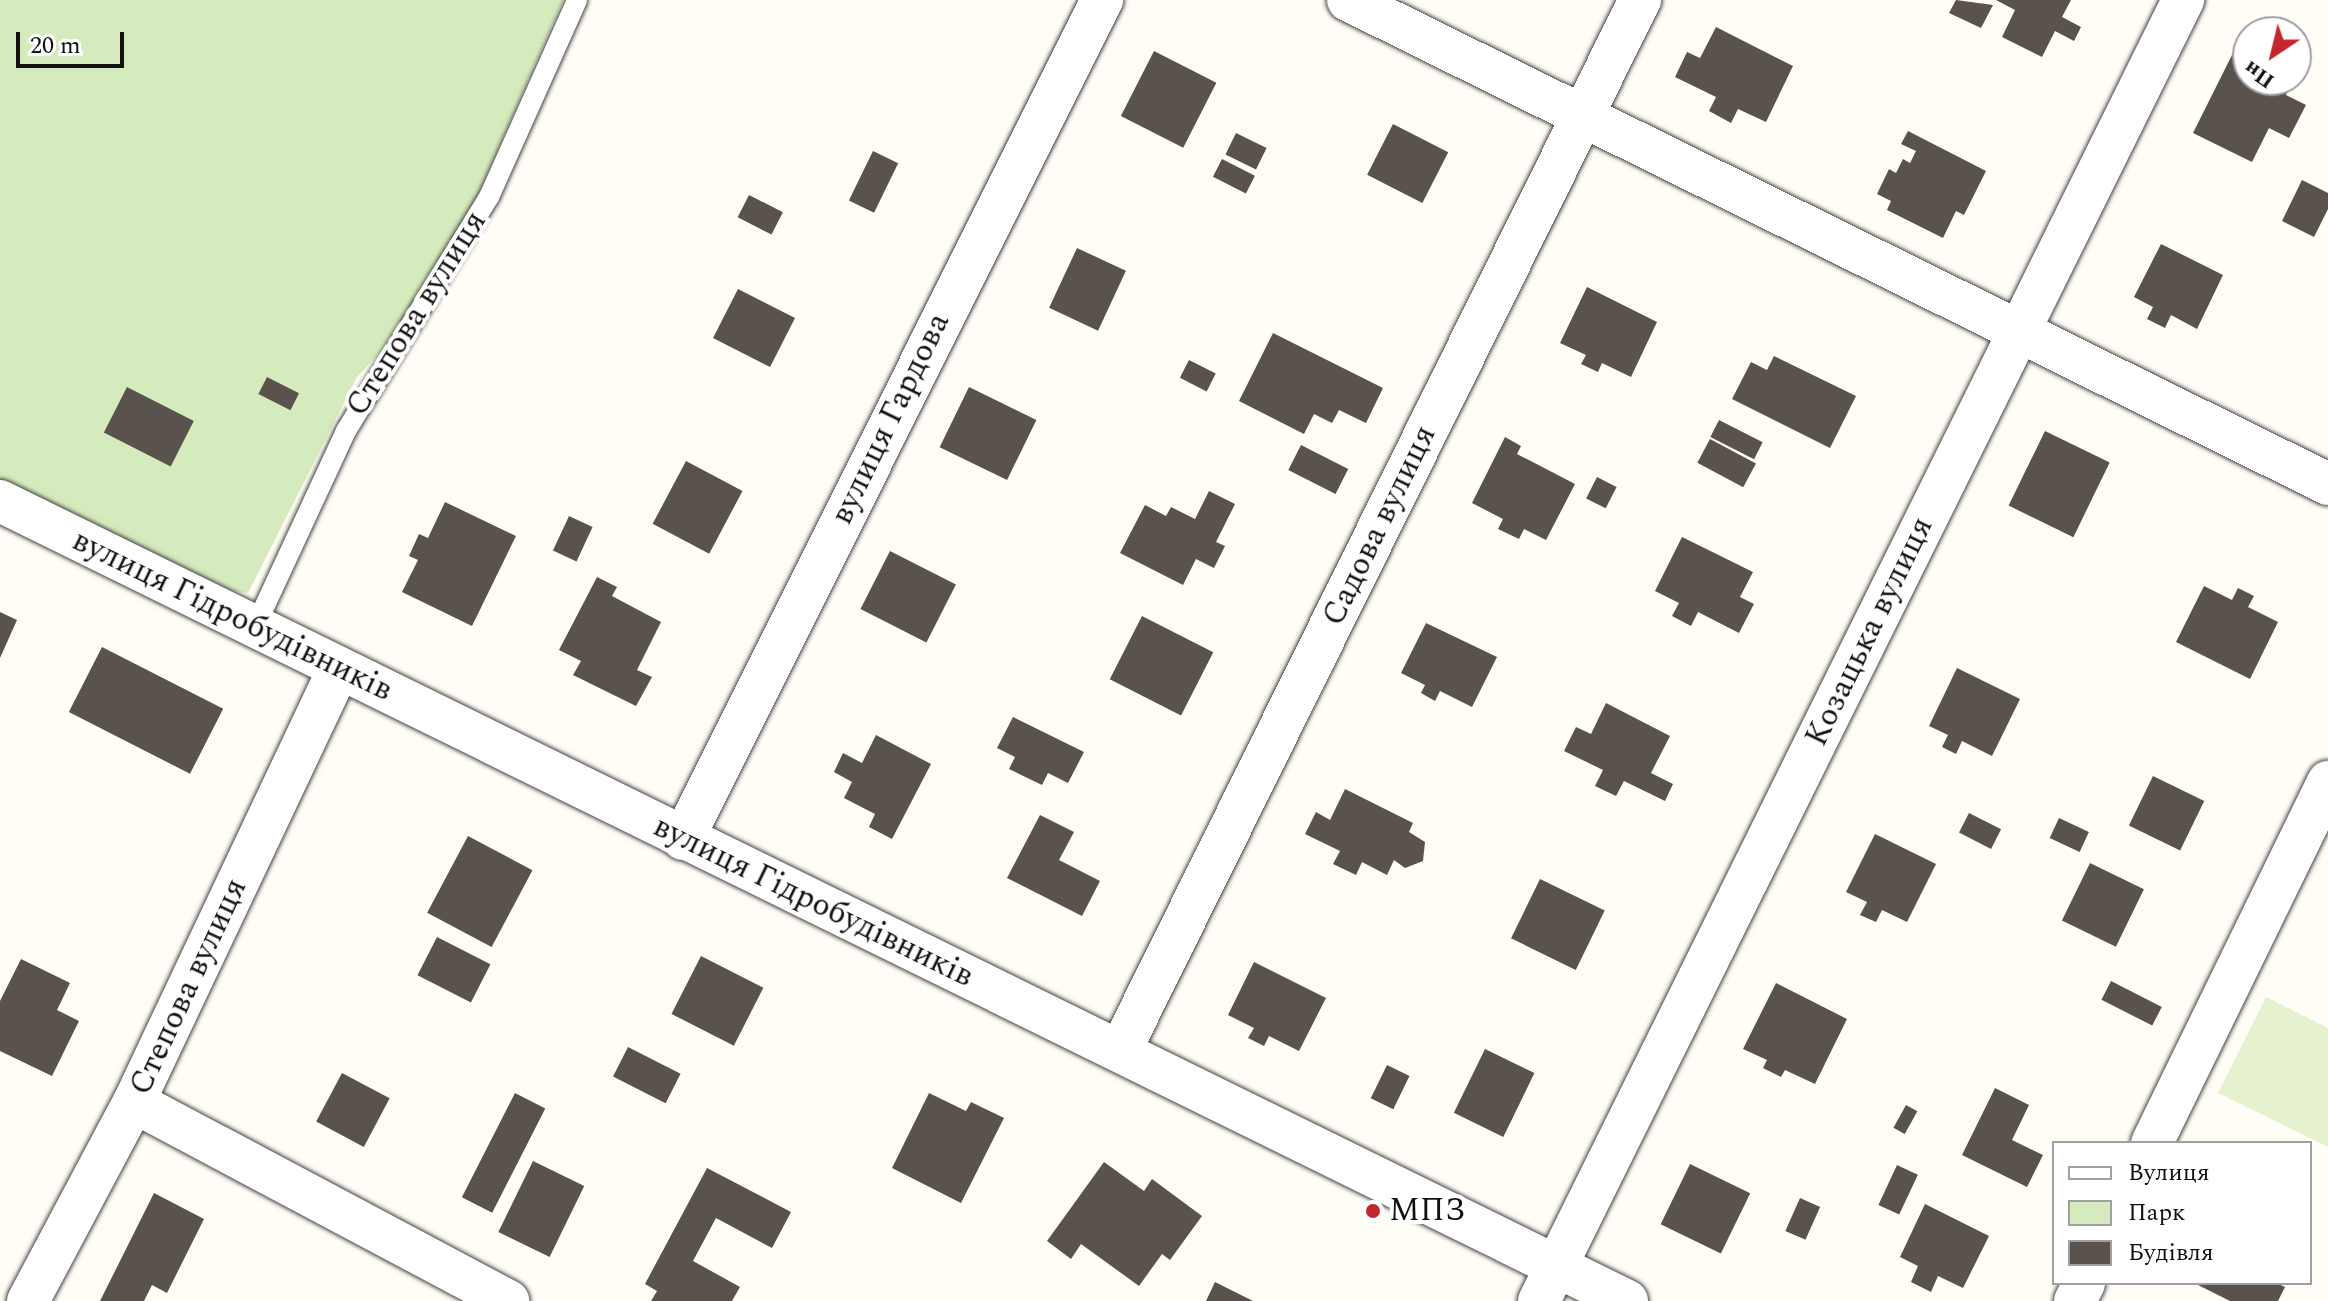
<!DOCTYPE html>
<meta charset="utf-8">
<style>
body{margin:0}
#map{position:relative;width:2328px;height:1301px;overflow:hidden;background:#fffdf5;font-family:Spectral,serif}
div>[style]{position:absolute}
.green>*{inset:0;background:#d5ebbd}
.pitch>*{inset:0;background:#e6f2cf}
.building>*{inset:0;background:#5a524d;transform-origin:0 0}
.roads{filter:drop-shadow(0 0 2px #444) drop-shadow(0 0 2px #444)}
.service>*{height:20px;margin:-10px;padding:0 10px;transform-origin:10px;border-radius:10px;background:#fff}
.minor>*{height:42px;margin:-21px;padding:0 21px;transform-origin:21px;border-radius:21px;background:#fff}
.dots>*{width:22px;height:22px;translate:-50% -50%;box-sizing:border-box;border:4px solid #fff;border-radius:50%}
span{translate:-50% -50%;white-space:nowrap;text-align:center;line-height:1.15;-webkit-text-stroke:8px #fff;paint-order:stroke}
.street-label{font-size:32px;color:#111}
.poi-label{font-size:32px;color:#111}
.left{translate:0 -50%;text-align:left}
.legend{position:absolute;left:2052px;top:1141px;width:260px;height:144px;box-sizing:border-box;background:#fff;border:2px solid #a0a0a0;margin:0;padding:10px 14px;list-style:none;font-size:24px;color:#111}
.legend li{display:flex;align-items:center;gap:16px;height:40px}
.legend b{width:40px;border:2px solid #a0a0a0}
.north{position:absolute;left:2232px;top:16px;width:80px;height:80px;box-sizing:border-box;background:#fff;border:2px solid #a0a0a0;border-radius:50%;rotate:215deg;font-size:22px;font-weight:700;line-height:32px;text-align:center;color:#111}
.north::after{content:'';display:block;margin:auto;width:28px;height:36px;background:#c4262e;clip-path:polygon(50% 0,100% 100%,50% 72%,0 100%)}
.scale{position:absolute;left:16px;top:32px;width:108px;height:36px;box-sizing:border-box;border:4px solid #111;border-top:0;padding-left:10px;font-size:24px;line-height:28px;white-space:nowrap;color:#111;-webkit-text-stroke:6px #fff;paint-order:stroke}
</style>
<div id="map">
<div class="green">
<i style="clip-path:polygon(0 0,563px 0,474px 204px,389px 343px,357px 377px,248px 593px,232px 591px,0 480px)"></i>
</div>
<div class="pitch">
<i style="clip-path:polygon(2266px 997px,2328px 1028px,2328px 1147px,2218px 1093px)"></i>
</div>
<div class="building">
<i style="clip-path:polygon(1956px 0,1993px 5px,1981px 28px,1949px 13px)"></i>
<i style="clip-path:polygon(1996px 0,2071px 0,2062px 17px,2081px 27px,2074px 41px,2055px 31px,2042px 57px,2002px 37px,2015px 10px)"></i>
<i style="clip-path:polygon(1716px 27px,1793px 66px,1766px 122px,1738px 109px,1731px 123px,1709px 111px,1716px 97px,1675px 77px,1687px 52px,1700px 58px)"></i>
<i style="clip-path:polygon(2236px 47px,2248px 53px,2248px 80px,2293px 80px,2286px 95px,2306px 105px,2289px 138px,2269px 128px,2252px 162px,2193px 133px)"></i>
<i style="left:1154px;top:51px;width:70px;height:73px;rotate:27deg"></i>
<i style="left:1393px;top:124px;width:62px;height:57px;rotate:27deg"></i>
<i style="clip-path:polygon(1908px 131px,1986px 171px,1964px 215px,1956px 211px,1943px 238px,1887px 210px,1891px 201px,1877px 194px,1889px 169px,1896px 173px,1903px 159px,1910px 163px,1916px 151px,1901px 144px)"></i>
<i style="left:1236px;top:133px;width:34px;height:24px;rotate:26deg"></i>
<i style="left:873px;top:151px;width:28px;height:55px;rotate:26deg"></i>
<i style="left:1222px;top:159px;width:37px;height:20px;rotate:27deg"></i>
<i style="clip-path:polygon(2302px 180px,2328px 193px,2328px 209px,2314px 237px,2282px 221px)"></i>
<i style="left:749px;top:195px;width:38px;height:25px;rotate:27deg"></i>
<i style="clip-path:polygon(2161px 244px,2223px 275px,2197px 329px,2171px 315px,2165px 328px,2147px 319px,2153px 307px,2134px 297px)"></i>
<i style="left:1077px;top:248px;width:54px;height:66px;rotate:25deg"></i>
<i style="clip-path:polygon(1587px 287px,1657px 322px,1631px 377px,1602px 363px,1598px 372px,1581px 364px,1586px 355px,1560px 343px)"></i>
<i style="left:738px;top:289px;width:64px;height:55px;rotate:27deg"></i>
<i style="clip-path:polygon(1273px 333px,1383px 388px,1366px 423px,1339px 410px,1332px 423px,1314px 414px,1304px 434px,1239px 401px)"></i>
<i style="clip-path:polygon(1774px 356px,1856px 396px,1830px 448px,1732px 399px,1751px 362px,1767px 370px)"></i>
<i style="left:1189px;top:360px;width:30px;height:20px;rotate:27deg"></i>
<i style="left:267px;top:377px;width:36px;height:19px;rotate:27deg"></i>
<i style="left:127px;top:387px;width:75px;height:51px;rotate:27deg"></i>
<i style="left:969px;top:387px;width:75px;height:67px;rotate:26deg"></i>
<i style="left:1719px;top:420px;width:49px;height:19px;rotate:27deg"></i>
<i style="left:2045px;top:431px;width:72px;height:83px;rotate:26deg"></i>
<i style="clip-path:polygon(1505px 437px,1521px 446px,1517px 454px,1575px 484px,1546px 540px,1524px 529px,1519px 539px,1498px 529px,1503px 519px,1472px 503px)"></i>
<i style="left:1710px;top:439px;width:52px;height:27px;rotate:28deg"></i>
<i style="left:1301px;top:445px;width:53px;height:28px;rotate:27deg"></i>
<i style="left:686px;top:461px;width:64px;height:71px;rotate:28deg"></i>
<i style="left:1597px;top:477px;width:22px;height:24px;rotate:27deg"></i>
<i style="clip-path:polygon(1209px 491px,1235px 504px,1216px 542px,1225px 546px,1214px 568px,1196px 559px,1183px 585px,1120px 553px,1145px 505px,1166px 516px,1171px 507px,1195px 519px)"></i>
<i style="clip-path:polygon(445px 502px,516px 536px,472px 626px,402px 592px,418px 560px,409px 556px,419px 534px,428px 538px)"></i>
<i style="left:569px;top:516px;width:26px;height:38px;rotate:25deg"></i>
<i style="clip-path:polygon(1682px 537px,1753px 572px,1740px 597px,1754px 604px,1739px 633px,1698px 612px,1691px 626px,1672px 616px,1679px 603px,1655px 591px)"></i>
<i style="left:890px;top:551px;width:74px;height:65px;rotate:27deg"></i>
<i style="clip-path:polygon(597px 577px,617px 587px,612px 596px,661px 622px,637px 670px,652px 677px,636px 706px,573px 675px,581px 661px,559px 650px)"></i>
<i style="clip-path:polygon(2204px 586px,2232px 600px,2238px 588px,2254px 596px,2248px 607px,2278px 622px,2250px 679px,2176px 642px)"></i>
<i style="clip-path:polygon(0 612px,17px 620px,0 658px)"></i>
<i style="left:1142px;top:616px;width:80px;height:71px;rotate:27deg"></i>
<i style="clip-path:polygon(1426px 623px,1497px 657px,1472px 707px,1440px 691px,1435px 701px,1421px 693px,1425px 685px,1401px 673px)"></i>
<i style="left:102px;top:647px;width:136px;height:73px;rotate:27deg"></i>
<i style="clip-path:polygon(1957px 668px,2020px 699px,1992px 756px,1962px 741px,1956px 754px,1942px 747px,1948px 735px,1929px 726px)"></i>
<i style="clip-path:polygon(1606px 703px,1670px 736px,1651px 773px,1673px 784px,1665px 801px,1624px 781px,1616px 796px,1595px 786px,1603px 770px,1564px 751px,1576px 727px,1591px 734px)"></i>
<i style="clip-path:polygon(1013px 717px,1084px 752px,1068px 783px,1048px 773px,1042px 785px,1009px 769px,1015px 757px,997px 748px)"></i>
<i style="clip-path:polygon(876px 735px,931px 764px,892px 839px,869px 827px,875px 814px,844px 798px,852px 782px,834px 772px,843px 753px,862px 763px)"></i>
<i style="left:2153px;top:776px;width:57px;height:55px;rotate:26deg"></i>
<i style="clip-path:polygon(1345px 789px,1413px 823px,1409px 832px,1425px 842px,1423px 861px,1405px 868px,1394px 860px,1387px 875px,1362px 862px,1356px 875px,1333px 864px,1340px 851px,1305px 834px,1316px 812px,1330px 820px)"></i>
<i style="left:1969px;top:813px;width:36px;height:22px;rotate:27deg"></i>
<i style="clip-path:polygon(1040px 815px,1074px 832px,1059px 860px,1100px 881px,1082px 916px,1007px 878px)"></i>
<i style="left:2059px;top:818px;width:33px;height:22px;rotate:25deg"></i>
<i style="clip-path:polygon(1875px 834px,1936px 864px,1907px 922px,1882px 910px,1876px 922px,1860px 915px,1867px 902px,1846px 892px)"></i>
<i style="left:468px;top:836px;width:73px;height:87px;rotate:28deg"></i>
<i style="left:2090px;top:863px;width:60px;height:64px;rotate:26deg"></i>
<i style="left:1540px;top:879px;width:72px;height:66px;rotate:26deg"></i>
<i style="left:437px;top:937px;width:60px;height:43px;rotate:27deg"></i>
<i style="left:701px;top:956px;width:70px;height:65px;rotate:27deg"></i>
<i style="clip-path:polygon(21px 959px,70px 983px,57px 1010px,79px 1021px,52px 1076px,0 1051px,0 1001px)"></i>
<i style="clip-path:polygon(1254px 962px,1326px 998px,1299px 1051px,1269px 1036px,1264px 1046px,1248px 1038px,1254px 1028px,1228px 1015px)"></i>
<i style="left:2111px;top:981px;width:57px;height:21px;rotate:27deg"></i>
<i style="clip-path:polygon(1776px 983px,1847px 1019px,1815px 1084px,1785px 1070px,1781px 1077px,1763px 1068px,1767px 1060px,1743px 1049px)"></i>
<i style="left:628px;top:1047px;width:59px;height:33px;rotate:27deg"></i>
<i style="left:1485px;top:1049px;width:55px;height:71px;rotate:26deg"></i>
<i style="left:1387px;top:1065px;width:25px;height:37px;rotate:26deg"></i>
<i style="left:342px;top:1073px;width:54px;height:55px;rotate:28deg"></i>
<i style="clip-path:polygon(1995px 1088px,2029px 1105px,2012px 1140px,2043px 1155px,2027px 1187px,1962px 1155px)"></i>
<i style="left:515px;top:1093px;width:34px;height:117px;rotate:27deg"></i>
<i style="clip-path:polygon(929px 1093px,966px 1111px,971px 1102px,1004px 1118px,961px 1203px,892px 1168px)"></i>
<i style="left:1906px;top:1105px;width:13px;height:26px;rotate:29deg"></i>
<i style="left:533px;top:1161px;width:57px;height:79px;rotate:26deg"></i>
<i style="clip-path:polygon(1104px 1162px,1144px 1191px,1152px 1179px,1202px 1216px,1170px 1260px,1162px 1254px,1139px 1286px,1081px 1244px,1071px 1259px,1047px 1241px)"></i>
<i style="left:1690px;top:1164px;width:67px;height:67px;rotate:26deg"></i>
<i style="left:1897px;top:1165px;width:23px;height:44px;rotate:25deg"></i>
<i style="clip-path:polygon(707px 1168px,791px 1212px,772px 1248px,716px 1218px,693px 1261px,740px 1287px,732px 1301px,651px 1301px,657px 1291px,645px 1284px)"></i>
<i style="clip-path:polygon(154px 1193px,204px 1219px,167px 1293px,152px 1285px,144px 1301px,100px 1301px)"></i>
<i style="left:1800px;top:1198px;width:22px;height:36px;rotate:24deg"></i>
<i style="clip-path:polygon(1925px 1204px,1989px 1236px,1963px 1288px,1938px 1276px,1931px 1292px,1911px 1282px,1918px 1266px,1900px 1257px)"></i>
<i style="clip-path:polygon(1215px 1282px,1253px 1301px,1206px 1301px)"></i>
<i style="clip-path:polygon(2194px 1283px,2276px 1283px,2285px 1287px,2278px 1301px,2230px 1301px)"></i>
</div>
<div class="roads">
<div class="service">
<i style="left:255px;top:627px;width:216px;rotate:-65.1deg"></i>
<i style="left:346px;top:431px;width:274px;rotate:-58.6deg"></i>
<i style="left:489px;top:197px;width:216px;rotate:-65.9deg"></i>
</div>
<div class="minor">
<i style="left:1348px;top:0;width:1093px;rotate:26.28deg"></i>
<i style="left:0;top:501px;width:1813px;rotate:26.18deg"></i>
<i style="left:683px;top:839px;width:938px;rotate:-63.46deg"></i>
<i style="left:1120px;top:1051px;width:1173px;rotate:-63.68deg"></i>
<i style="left:134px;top:1102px;width:424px;rotate:28deg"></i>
<i style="left:2152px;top:1143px;width:402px;rotate:-64deg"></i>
<i style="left:28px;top:1301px;width:225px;rotate:-62deg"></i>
<i style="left:134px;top:1102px;width:480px;rotate:-64.7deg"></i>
<i style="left:1539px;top:1301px;width:1452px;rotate:-63.66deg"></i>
<i style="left:2075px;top:1301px;width:20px;rotate:-63deg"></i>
</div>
</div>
<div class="dots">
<i style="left:1373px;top:1211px;background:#c4262e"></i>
</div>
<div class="street-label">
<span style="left:417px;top:314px;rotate:-58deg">Степова вулиця</span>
<span style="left:891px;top:419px;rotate:-64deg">вулиця Гардова</span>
<span style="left:1380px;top:526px;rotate:-64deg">Садова вулиця</span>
<span style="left:232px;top:616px;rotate:26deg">вулиця Гідробудівників</span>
<span style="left:1870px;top:632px;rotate:-64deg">Козацька вулиця</span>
<span style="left:813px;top:902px;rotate:26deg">вулиця Гідробудівників</span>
<span style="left:189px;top:987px;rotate:-65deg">Степова вулиця</span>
</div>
<div class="poi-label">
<span class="left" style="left:1389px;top:1211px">МПЗ</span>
</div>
<ul class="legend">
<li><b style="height:10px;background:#fff"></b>Вулиця</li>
<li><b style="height:22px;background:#d5ebbd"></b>Парк</li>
<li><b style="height:22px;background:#5a524d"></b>Будівля</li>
</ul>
<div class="north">Пн</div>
<div class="scale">20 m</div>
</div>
